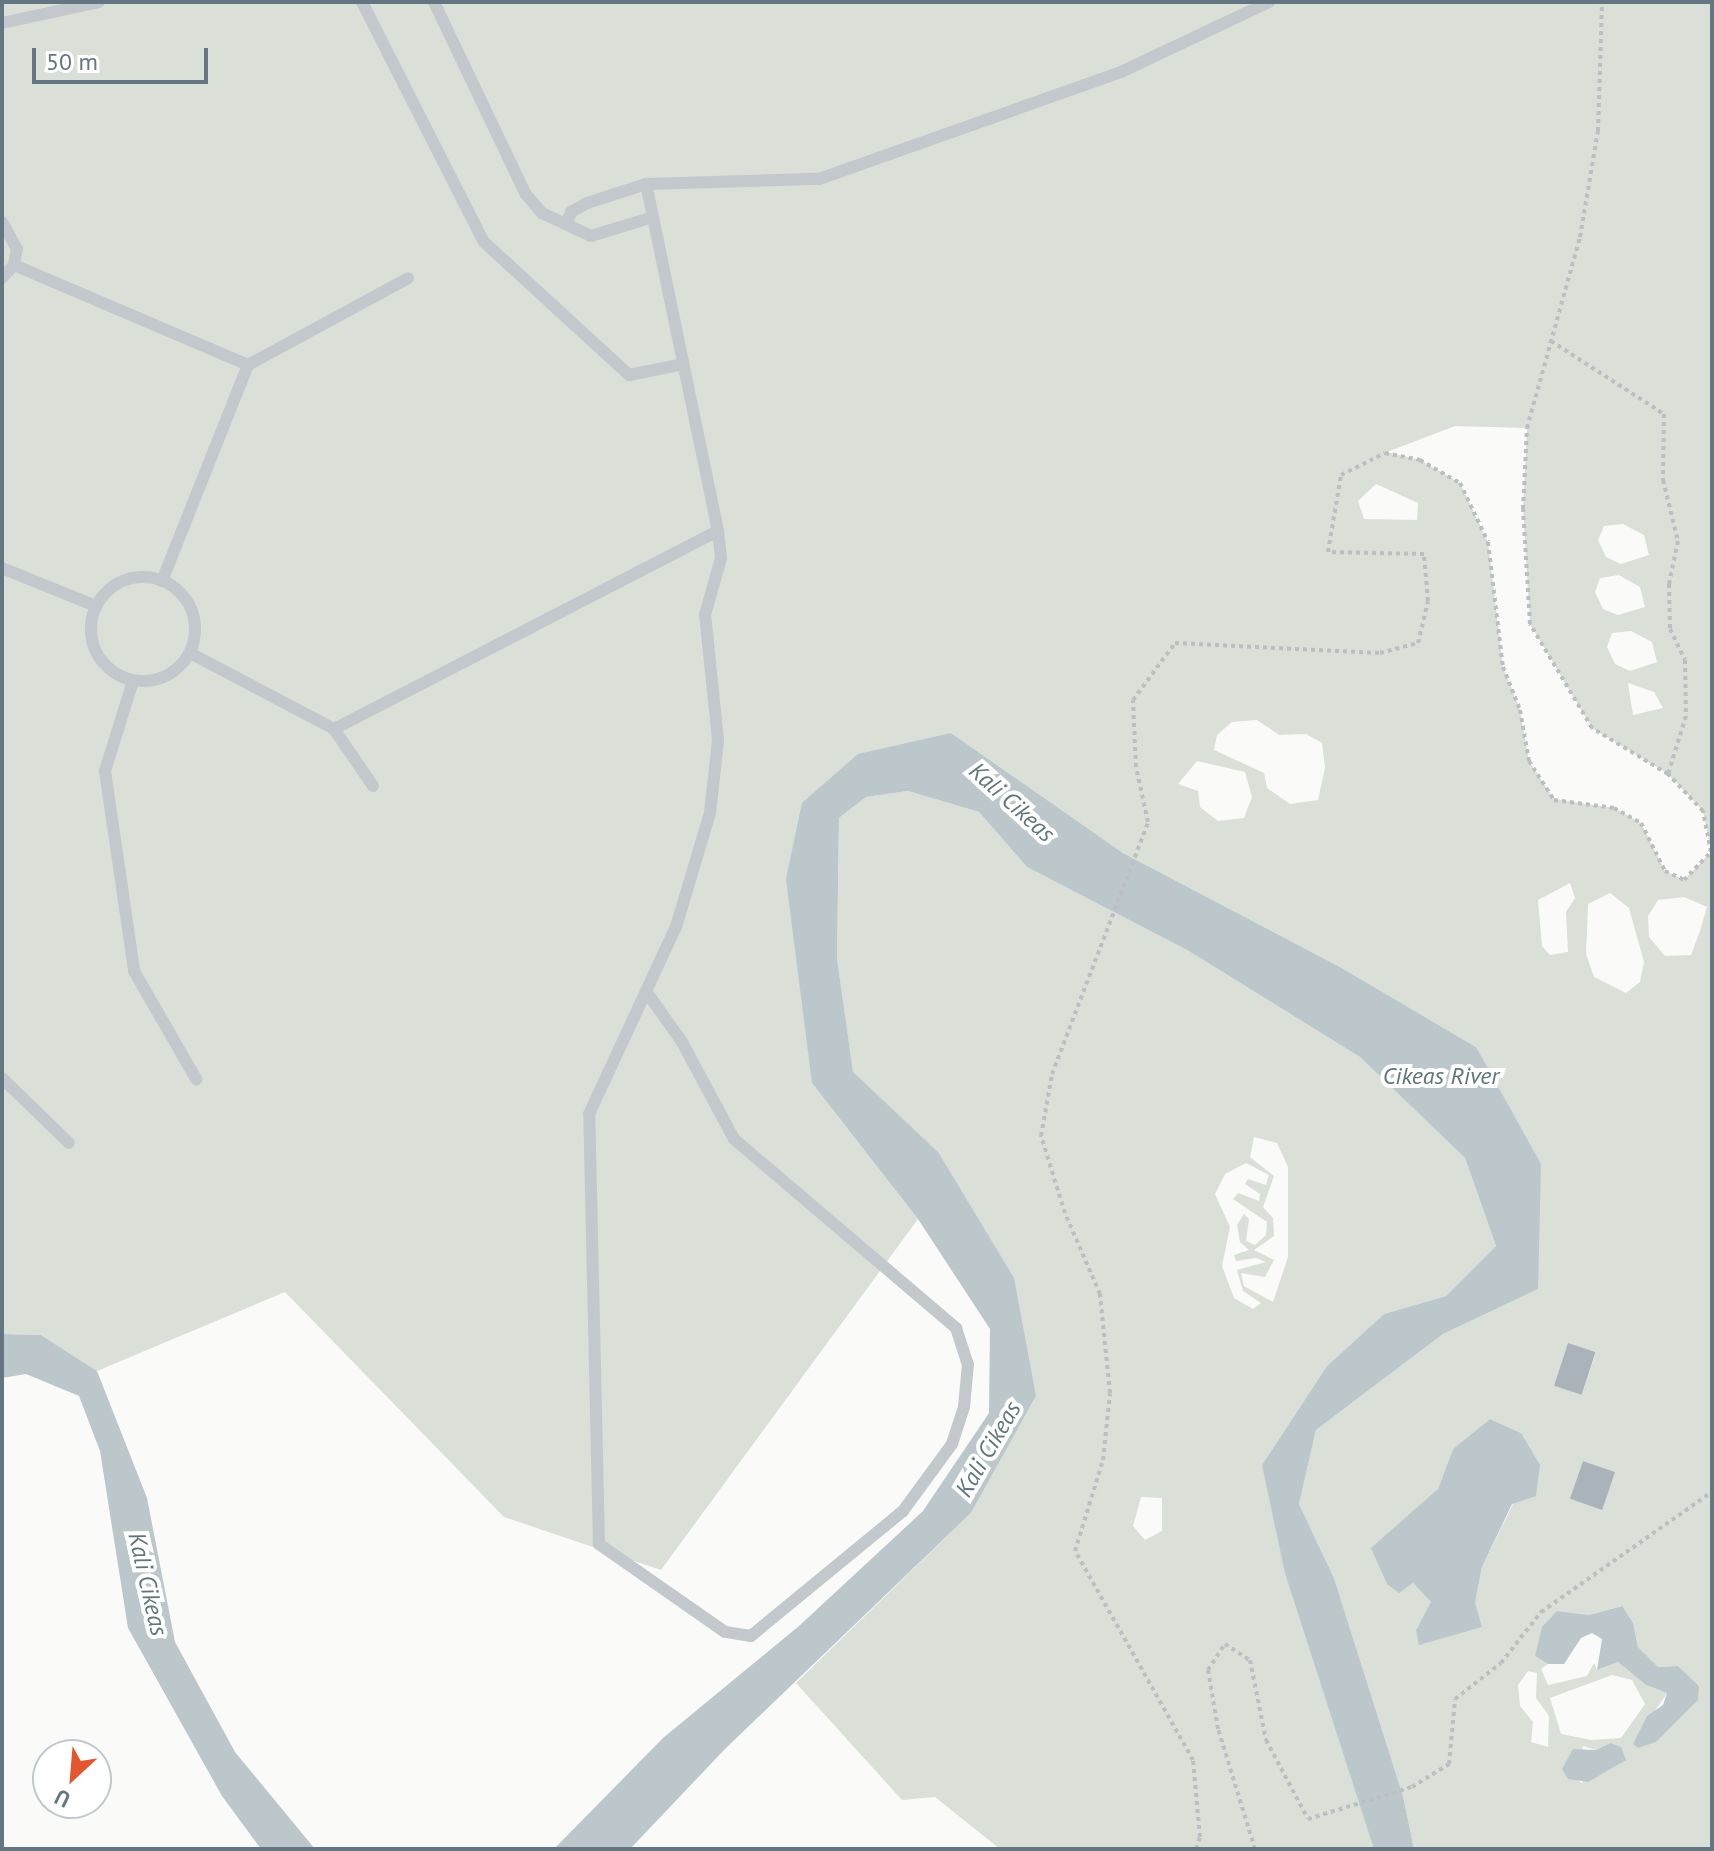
<!DOCTYPE html>
<style>
body{margin:0}
#map{position:relative;width:1714px;height:1851px;overflow:hidden;background:#fafaf8;font-family:"PT Sans",sans-serif}
div>[style]{position:absolute}
.green>*{inset:0;background:#dadfd7}
.water>*{inset:0;background:#bbc7cb}
.building>*{inset:0;background:#aab3b9;transform-origin:0 0}
.path>*{height:4px;margin-top:-2px;transform-origin:0;background:repeating-linear-gradient(90deg,#bbbfc2 0 4px,transparent 0 8px)}
.service>*{height:12px;margin:-6px;padding:0 6px;transform-origin:6px;border-radius:6px;background:#c3c8cc}
.service>.ring{margin:-6px;padding:0;box-sizing:content-box;background:none;border:12px solid #c3c8cc;border-radius:50%}
span{translate:-50% -50%;white-space:nowrap;text-align:center;line-height:1.15;-webkit-text-stroke:8px #fff;paint-order:stroke}
.water-label{font-size:24px;color:#60757c;font-style:italic}
.frame{position:absolute;inset:0;border:4px solid #657683;pointer-events:none}
.north{position:absolute;left:32px;top:1739px;width:80px;height:80px;box-sizing:border-box;background:#fff;border:2px solid #c1c8cd;border-radius:50%;rotate:206deg;font-size:22px;font-weight:700;line-height:32px;text-align:center;color:#657683}
.north::after{content:'';display:block;margin:auto;width:28px;height:36px;background:#e4572e;clip-path:polygon(50% 0,100% 100%,50% 72%,0 100%)}
.scale{position:absolute;left:32px;top:48px;width:176px;height:36px;box-sizing:border-box;border:4px solid #657683;border-top:0;padding-left:10px;font-size:24px;line-height:28px;white-space:nowrap;color:#657683;-webkit-text-stroke:6px #fff;paint-order:stroke}
</style>
<div id="map">
<div class="green">
<i style="clip-path:polygon(evenodd,2px 2px,1712px 2px,1712px 1849px,1414px 1849px,1403px 1796px,1334px 1578px,1299px 1504px,1316px 1430px,1443px 1334px,1538px 1289px,1476px 1047px,1340px 967px,1123px 853px,951px 733px,802px 803px,812px 1083px,918px 1219px,661px 1570px,504px 1517px,285px 1292px,97px 1371px,41px 1335px,2px 1334px,2px 2px,1455px 426px,1527px 428px,1523px 509px,1530px 624px,1592px 728px,1668px 774px,1703px 811px,1711px 852px,1684px 880px,1665px 871px,1641px 823px,1614px 808px,1554px 799px,1529px 761px,1520px 710px,1503px 667px,1488px 542px,1460px 483px,1420px 460px,1387px 452px,1455px 426px,2px 2px,1376px 484px,1418px 503px,1417px 520px,1364px 519px,1358px 501px,1376px 484px,2px 2px,1623px 524px,1644px 535px,1649px 555px,1621px 564px,1606px 557px,1598px 540px,1604px 526px,1623px 524px,2px 2px,1619px 575px,1640px 587px,1645px 607px,1618px 615px,1603px 609px,1595px 592px,1600px 578px,1619px 575px,2px 2px,1631px 631px,1652px 642px,1657px 662px,1630px 671px,1615px 664px,1607px 647px,1612px 633px,1631px 631px,2px 2px,1628px 683px,1654px 692px,1663px 708px,1633px 715px,1628px 683px,2px 2px,1257px 720px,1279px 735px,1306px 734px,1322px 743px,1325px 768px,1318px 800px,1290px 804px,1267px 788px,1264px 773px,1214px 750px,1217px 735px,1232px 722px,1257px 720px,2px 2px,1197px 761px,1245px 772px,1252px 797px,1244px 818px,1218px 821px,1200px 807px,1198px 791px,1178px 784px,1197px 761px,2px 2px,1570px 883px,1575px 898px,1566px 912px,1568px 952px,1550px 955px,1542px 946px,1538px 900px,1570px 883px,2px 2px,1610px 893px,1629px 908px,1644px 962px,1640px 982px,1626px 993px,1594px 977px,1586px 954px,1588px 904px,1610px 893px,2px 2px,1684px 897px,1707px 907px,1700px 931px,1691px 955px,1665px 956px,1649px 937px,1648px 916px,1658px 900px,1684px 897px,2px 2px,1569px 1344px,1596px 1352px,1582px 1394px,1555px 1385px,1569px 1344px,2px 2px,1490px 1419px,1521px 1433px,1513px 1504px,1482px 1567px,1475px 1603px,1416px 1629px,1432px 1603px,1413px 1583px,1410px 1518px,1438px 1489px,1453px 1449px,1490px 1419px,2px 2px,1583px 1461px,1615px 1472px,1602px 1509px,1571px 1499px,1583px 1461px,2px 2px,1621px 1606px,1633px 1623px,1638px 1647px,1658px 1667px,1678px 1666px,1699px 1686px,1656px 1742px,1633px 1744px,1667px 1693px,1646px 1685px,1618px 1662px,1597px 1670px,1594px 1663px,1587px 1676px,1548px 1685px,1541px 1669px,1548px 1664px,1535px 1656px,1557px 1611px,1589px 1615px,1621px 1606px,2px 2px,1528px 1671px,1537px 1673px,1536px 1698px,1549px 1716px,1548px 1747px,1531px 1742px,1533px 1722px,1520px 1706px,1518px 1685px,1528px 1671px,2px 2px,1612px 1675px,1632px 1680px,1645px 1704px,1621px 1738px,1591px 1740px,1561px 1734px,1550px 1698px,1612px 1675px,2px 2px,1610px 1743px,1582px 1783px,1576px 1779px,1583px 1746px,1596px 1750px,1610px 1743px)"></i>
<i style="clip-path:polygon(evenodd,908px 791px,979px 812px,1027px 867px,1187px 950px,1360px 1057px,1465px 1158px,1496px 1246px,1446px 1296px,1384px 1314px,1327px 1366px,1262px 1465px,1374px 1849px,1000px 1849px,935px 1797px,902px 1800px,796px 1683px,971px 1513px,1036px 1396px,938px 1152px,853px 1073px,837px 958px,839px 818px,866px 797px,908px 791px,1254px 1137px,1277px 1143px,1288px 1167px,1288px 1257px,1273px 1302px,1244px 1286px,1241px 1273px,1265px 1277px,1274px 1260px,1254px 1250px,1274px 1236px,1273px 1218px,1263px 1207px,1274px 1176px,1250px 1157px,1254px 1137px,908px 791px,1246px 1163px,1269px 1175px,1266px 1185px,1248px 1179px,1245px 1184px,1260px 1194px,1259px 1201px,1238px 1193px,1233px 1199px,1267px 1222px,1266px 1235px,1255px 1245px,1246px 1241px,1249px 1219px,1244px 1214px,1237px 1225px,1240px 1242px,1249px 1250px,1234px 1255px,1236px 1261px,1256px 1258px,1266px 1262px,1237px 1270px,1243px 1291px,1261px 1303px,1253px 1309px,1234px 1298px,1222px 1266px,1230px 1227px,1215px 1194px,1225px 1174px,1246px 1163px,908px 791px,1141px 1497px,1162px 1498px,1162px 1531px,1145px 1540px,1133px 1526px,1141px 1497px)"></i>
</div>
<div class="water">
<i style="clip-path:polygon(951px 733px,1123px 853px,1340px 967px,1476px 1047px,1541px 1164px,1538px 1289px,1443px 1334px,1316px 1430px,1299px 1504px,1334px 1578px,1403px 1796px,1414px 1849px,1374px 1849px,1285px 1573px,1262px 1465px,1327px 1366px,1384px 1314px,1446px 1296px,1496px 1246px,1465px 1158px,1360px 1057px,1187px 950px,1027px 867px,979px 812px,908px 791px,866px 797px,839px 818px,837px 958px,853px 1072px,938px 1152px,1014px 1278px,1036px 1396px,971px 1513px,725px 1749px,630px 1849px,554px 1849px,663px 1738px,799px 1626px,923px 1511px,989px 1413px,990px 1329px,918px 1219px,812px 1083px,786px 879px,802px 803px,858px 754px)"></i>
<i style="clip-path:polygon(2px 1334px,41px 1335px,97px 1371px,147px 1498px,175px 1642px,235px 1752px,315px 1849px,261px 1849px,222px 1796px,128px 1628px,100px 1451px,79px 1396px,26px 1374px,2px 1378px)"></i>
<i style="clip-path:polygon(1490px 1419px,1521px 1433px,1540px 1465px,1536px 1496px,1512px 1504px,1482px 1567px,1475px 1603px,1482px 1627px,1419px 1645px,1416px 1630px,1431px 1602px,1413px 1583px,1399px 1593px,1387px 1584px,1371px 1548px,1438px 1489px,1453px 1449px)"></i>
<i style="clip-path:polygon(1622px 1606px,1633px 1623px,1638px 1647px,1658px 1667px,1678px 1666px,1699px 1686px,1698px 1700px,1656px 1742px,1638px 1748px,1633px 1744px,1647px 1716px,1663px 1705px,1667px 1693px,1646px 1685px,1618px 1662px,1597px 1670px,1602px 1639px,1592px 1633px,1581px 1638px,1564px 1664px,1548px 1664px,1535px 1656px,1542px 1627px,1557px 1611px,1589px 1615px)"></i>
<i style="clip-path:polygon(1610px 1743px,1621px 1747px,1626px 1760px,1588px 1782px,1568px 1779px,1562px 1769px,1573px 1749px,1596px 1750px)"></i>
</div>
<div class="building">
<i style="left:1568px;top:1343px;width:29px;height:45px;rotate:18deg"></i>
<i style="left:1583px;top:1461px;width:34px;height:40px;rotate:19deg"></i>
</div>
<div class="path">
<i style="left:1551px;top:341px;width:135px;rotate:32.9deg"></i>
<i style="left:1664px;top:414px;width:66px;rotate:90.9deg"></i>
<i style="left:1663px;top:480px;width:63px;rotate:76.2deg"></i>
<i style="left:1678px;top:541px;width:44px;rotate:101.8deg"></i>
<i style="left:1669px;top:584px;width:45px;rotate:88.7deg"></i>
<i style="left:1670px;top:629px;width:34px;rotate:64deg"></i>
<i style="left:1685px;top:660px;width:56px;rotate:89deg"></i>
<i style="left:1686px;top:716px;width:61px;rotate:107.2deg"></i>
<i style="left:1196px;top:1849px;width:13px;rotate:-72deg"></i>
<i style="left:1200px;top:1837px;width:77px;rotate:-95.2deg"></i>
<i style="left:1193px;top:1760px;width:240px;rotate:-119.4deg"></i>
<i style="left:1075px;top:1551px;width:95px;rotate:-72.9deg"></i>
<i style="left:1103px;top:1460px;width:67px;rotate:-84deg"></i>
<i style="left:1110px;top:1393px;width:100px;rotate:-95.8deg"></i>
<i style="left:1100px;top:1294px;width:88px;rotate:-113.4deg"></i>
<i style="left:1065px;top:1213px;width:81px;rotate:-107.3deg"></i>
<i style="left:1041px;top:1136px;width:63px;rotate:-79.9deg"></i>
<i style="left:1052px;top:1074px;width:270px;rotate:-69.1deg"></i>
<i style="left:1148px;top:822px;width:56px;rotate:-102.3deg"></i>
<i style="left:1136px;top:767px;width:67px;rotate:-92.6deg"></i>
<i style="left:1133px;top:700px;width:71px;rotate:-53.6deg"></i>
<i style="left:1175px;top:643px;width:205px;rotate:2.8deg"></i>
<i style="left:1380px;top:653px;width:39px;rotate:-15deg"></i>
<i style="left:1418px;top:643px;width:43px;rotate:-76.6deg"></i>
<i style="left:1428px;top:601px;width:47px;rotate:-94.9deg"></i>
<i style="left:1424px;top:554px;width:96px;rotate:-178.8deg"></i>
<i style="left:1328px;top:552px;width:78px;rotate:-80.4deg"></i>
<i style="left:1341px;top:475px;width:49px;rotate:-26.6deg"></i>
<i style="left:1385px;top:453px;width:36px;rotate:11deg"></i>
<i style="left:1420px;top:460px;width:46px;rotate:29.9deg"></i>
<i style="left:1460px;top:483px;width:65px;rotate:64.6deg"></i>
<i style="left:1488px;top:542px;width:126px;rotate:83.2deg"></i>
<i style="left:1503px;top:667px;width:46px;rotate:68.4deg"></i>
<i style="left:1520px;top:710px;width:52px;rotate:80deg"></i>
<i style="left:1529px;top:761px;width:46px;rotate:57.3deg"></i>
<i style="left:1554px;top:800px;width:61px;rotate:7.6deg"></i>
<i style="left:1614px;top:808px;width:31px;rotate:29deg"></i>
<i style="left:1641px;top:823px;width:54px;rotate:63.4deg"></i>
<i style="left:1665px;top:871px;width:21px;rotate:25deg"></i>
<i style="left:1684px;top:880px;width:39px;rotate:-46deg"></i>
<i style="left:1711px;top:852px;width:42px;rotate:-101deg"></i>
<i style="left:1703px;top:811px;width:51px;rotate:-133.4deg"></i>
<i style="left:1668px;top:774px;width:89px;rotate:-148.8deg"></i>
<i style="left:1592px;top:728px;width:121px;rotate:-120.8deg"></i>
<i style="left:1530px;top:624px;width:115px;rotate:-93.5deg"></i>
<i style="left:1523px;top:509px;width:81px;rotate:-87.2deg"></i>
<i style="left:1527px;top:428px;width:198px;rotate:-74.5deg"></i>
<i style="left:1580px;top:237px;width:108px;rotate:-80.4deg"></i>
<i style="left:1598px;top:131px;width:129px;rotate:-88.2deg"></i>
<i style="left:1255px;top:1849px;width:126px;rotate:-107.1deg"></i>
<i style="left:1218px;top:1729px;width:60px;rotate:-99.6deg"></i>
<i style="left:1208px;top:1670px;width:31px;rotate:-57deg"></i>
<i style="left:1225px;top:1644px;width:30px;rotate:33deg"></i>
<i style="left:1250px;top:1660px;width:82px;rotate:78.7deg"></i>
<i style="left:1266px;top:1740px;width:89px;rotate:62deg"></i>
<i style="left:1308px;top:1819px;width:109px;rotate:-17.1deg"></i>
<i style="left:1412px;top:1787px;width:44px;rotate:-31.9deg"></i>
<i style="left:1449px;top:1764px;width:65px;rotate:-84.7deg"></i>
<i style="left:1455px;top:1699px;width:58px;rotate:-38deg"></i>
<i style="left:1501px;top:1663px;width:65px;rotate:-51.9deg"></i>
<i style="left:1541px;top:1612px;width:209px;rotate:-35.1deg"></i>
</div>
<div class="service">
<i style="left:362px;top:2px;width:269px;rotate:63.1deg"></i>
<i style="left:484px;top:242px;width:197px;rotate:42.5deg"></i>
<i style="left:629px;top:375px;width:55px;rotate:-11.5deg"></i>
<i style="left:434px;top:2px;width:212px;rotate:64.5deg"></i>
<i style="left:525px;top:193px;width:26px;rotate:50deg"></i>
<i style="left:542px;top:213px;width:54px;rotate:25.1deg"></i>
<i style="left:591px;top:236px;width:62px;rotate:-17deg"></i>
<i style="left:2px;top:23px;width:99px;rotate:-12.2deg"></i>
<i style="left:2px;top:222px;width:31px;rotate:61deg"></i>
<i style="left:17px;top:249px;width:16px;rotate:101deg"></i>
<i style="left:14px;top:265px;width:18px;rotate:133deg"></i>
<i style="left:566px;top:224px;width:13px;rotate:-67deg"></i>
<i style="left:571px;top:212px;width:18px;rotate:-29deg"></i>
<i style="left:587px;top:203px;width:62px;rotate:-17.9deg"></i>
<i style="left:14px;top:265px;width:254px;rotate:23.1deg"></i>
<i style="left:2px;top:568px;width:101px;rotate:22deg"></i>
<i class="ring" style="left:91px;top:577px;width:92px;height:92px"></i>
<i style="left:162px;top:581px;width:232px;rotate:-68.3deg"></i>
<i style="left:248px;top:365px;width:182px;rotate:-28.5deg"></i>
<i style="left:190px;top:653px;width:163px;rotate:27.8deg"></i>
<i style="left:334px;top:729px;width:69px;rotate:55.6deg"></i>
<i style="left:133px;top:681px;width:94px;rotate:107.3deg"></i>
<i style="left:105px;top:771px;width:202px;rotate:81.7deg"></i>
<i style="left:134px;top:971px;width:125px;rotate:60.1deg"></i>
<i style="left:334px;top:729px;width:432px;rotate:-27.3deg"></i>
<i style="left:648px;top:994px;width:59px;rotate:54.7deg"></i>
<i style="left:682px;top:1042px;width:110px;rotate:61.8deg"></i>
<i style="left:734px;top:1139px;width:292px;rotate:40.4deg"></i>
<i style="left:956px;top:1328px;width:38px;rotate:72deg"></i>
<i style="left:968px;top:1364px;width:43px;rotate:95.3deg"></i>
<i style="left:964px;top:1407px;width:39px;rotate:108deg"></i>
<i style="left:952px;top:1444px;width:83px;rotate:126.2deg"></i>
<i style="left:903px;top:1511px;width:197px;rotate:140.6deg"></i>
<i style="left:751px;top:1636px;width:26px;rotate:-171deg"></i>
<i style="left:725px;top:1632px;width:154px;rotate:-145.1deg"></i>
<i style="left:599px;top:1544px;width:430px;rotate:-91.3deg"></i>
<i style="left:589px;top:1114px;width:206px;rotate:-65.1deg"></i>
<i style="left:676px;top:927px;width:119px;rotate:-73.4deg"></i>
<i style="left:710px;top:813px;width:73px;rotate:-83.7deg"></i>
<i style="left:718px;top:740px;width:126px;rotate:-95.9deg"></i>
<i style="left:705px;top:615px;width:59px;rotate:-74.3deg"></i>
<i style="left:721px;top:558px;width:27px;rotate:-96deg"></i>
<i style="left:718px;top:531px;width:354px;rotate:-101.7deg"></i>
<i style="left:646px;top:184px;width:173px;rotate:-1.7deg"></i>
<i style="left:819px;top:179px;width:320px;rotate:-19.5deg"></i>
<i style="left:1121px;top:72px;width:164px;rotate:-25.3deg"></i>
<i style="left:2px;top:1078px;width:93px;rotate:44.1deg"></i>
</div>
<div class="water-label">
<span style="left:1012px;top:802px;rotate:42deg">Kali Cikeas</span>
<span style="left:1441px;top:1076px">Cikeas River</span>
<span style="left:988px;top:1449px;rotate:-60deg">Kali Cikeas</span>
<span style="left:148px;top:1584px;rotate:77deg">Kali Cikeas</span>
</div>
<div class="frame"></div>
<div class="north">U</div>
<div class="scale">50 m</div>
</div>
